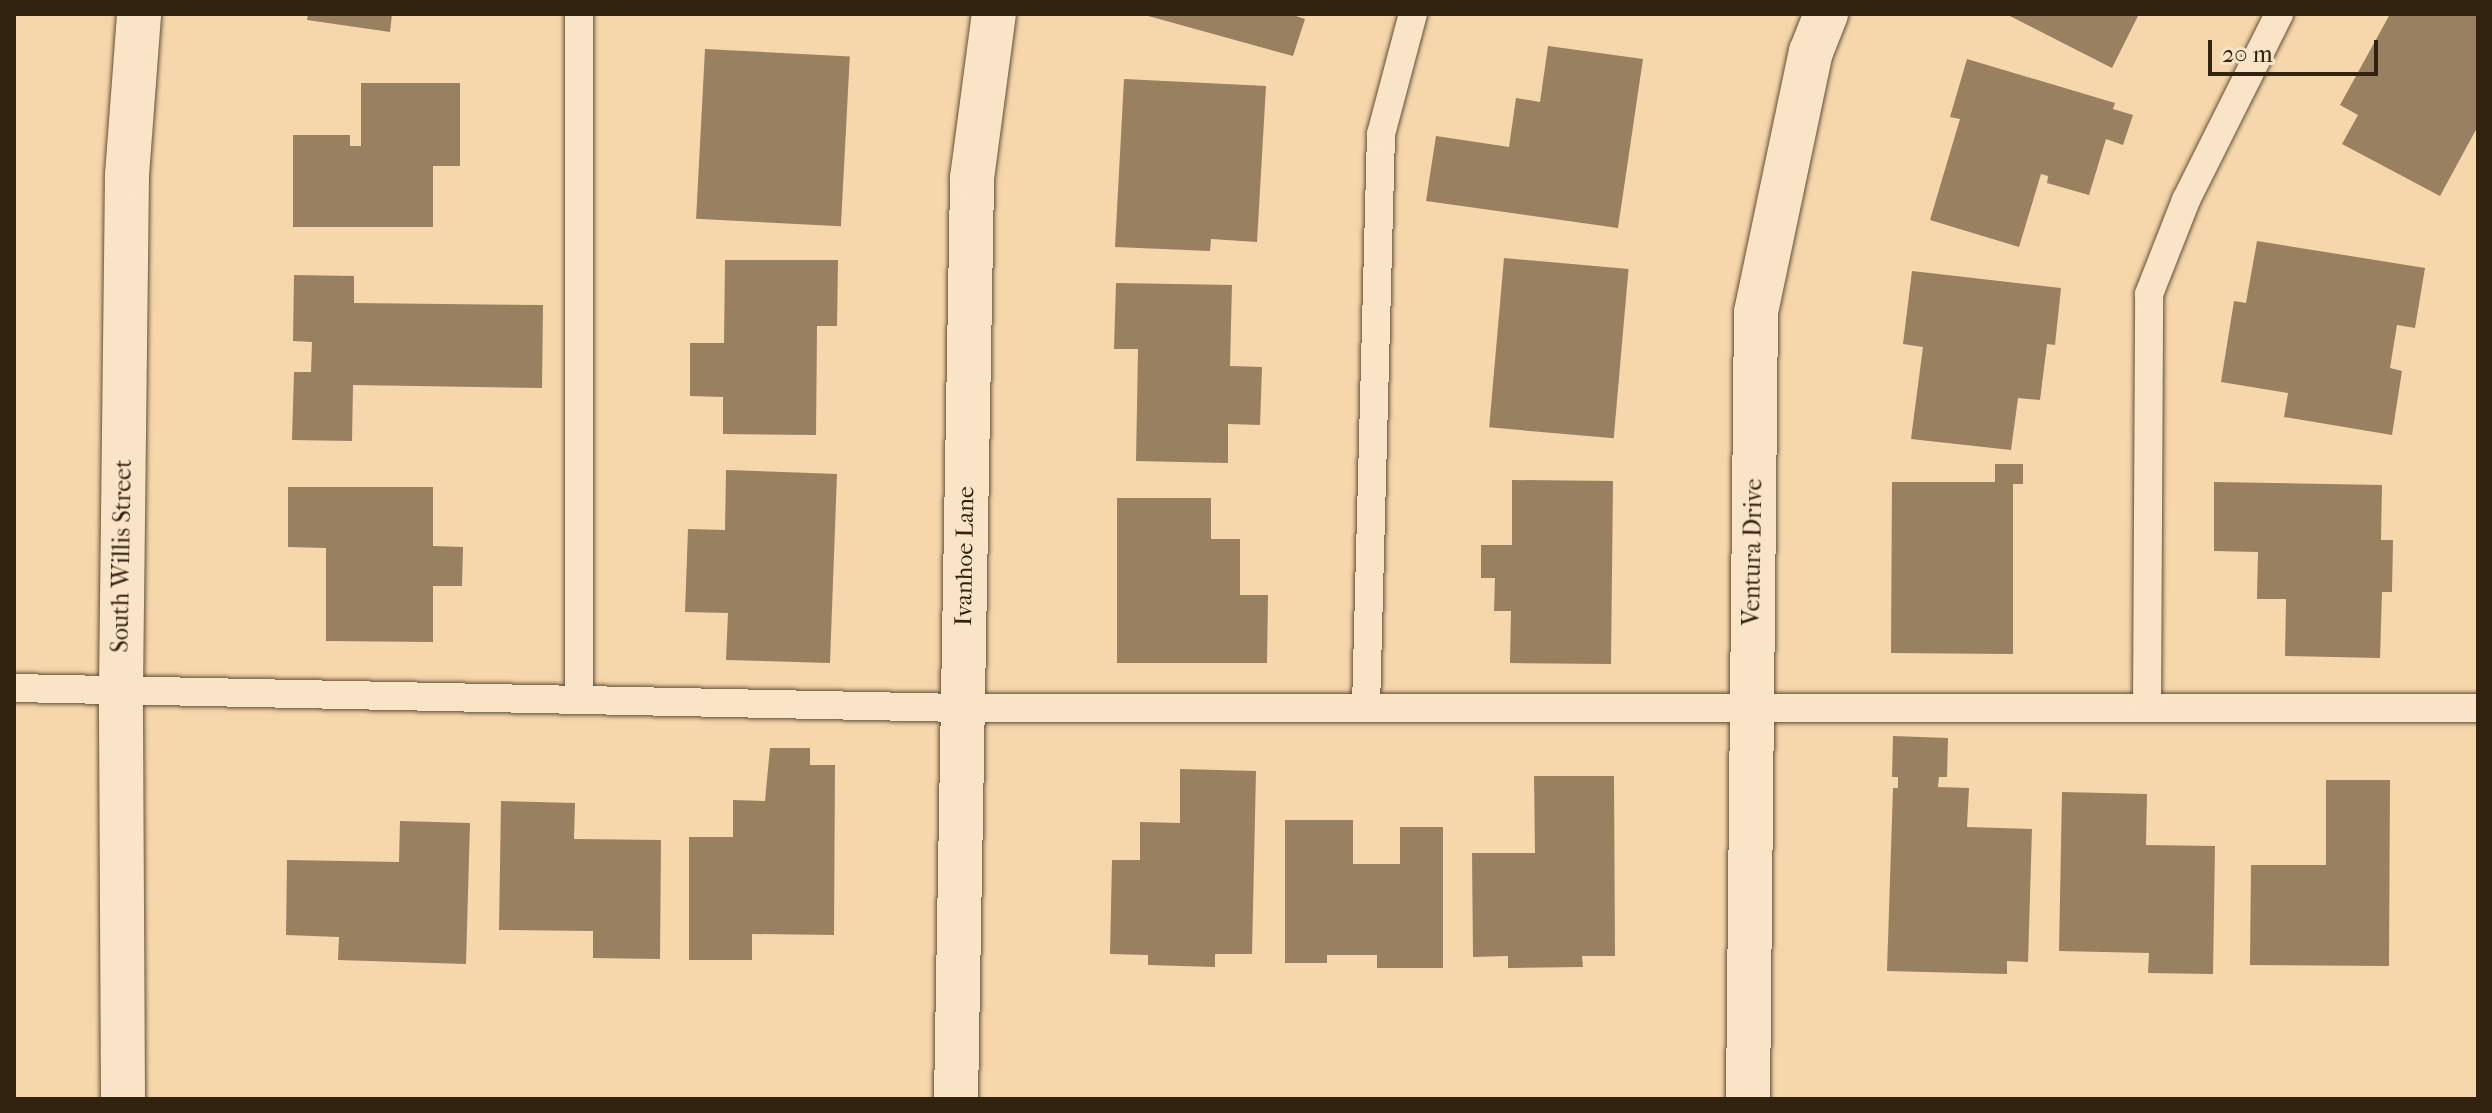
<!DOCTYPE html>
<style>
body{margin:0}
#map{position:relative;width:2492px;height:1113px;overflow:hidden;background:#f6d6ab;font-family:"IM FELL French Canon",serif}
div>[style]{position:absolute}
.building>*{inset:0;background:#988061;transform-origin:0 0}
.roads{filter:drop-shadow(0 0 2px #635037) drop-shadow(0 0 2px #635037)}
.service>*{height:28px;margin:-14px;padding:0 14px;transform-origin:14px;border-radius:14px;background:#f9e4c8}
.minor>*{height:44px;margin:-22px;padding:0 22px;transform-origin:22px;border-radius:22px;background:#f9e4c8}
.tertiary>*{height:44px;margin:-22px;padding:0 22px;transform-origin:22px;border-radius:22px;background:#f9e4c8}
span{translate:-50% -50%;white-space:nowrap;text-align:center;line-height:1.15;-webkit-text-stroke:6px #f9e4c8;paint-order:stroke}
.street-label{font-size:24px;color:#322310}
.frame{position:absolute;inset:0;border:16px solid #322310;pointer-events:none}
.scale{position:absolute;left:2208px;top:40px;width:170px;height:36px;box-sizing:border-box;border:4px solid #322310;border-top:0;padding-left:10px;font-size:24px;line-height:28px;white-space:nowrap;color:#322310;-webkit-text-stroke:6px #f9e4c8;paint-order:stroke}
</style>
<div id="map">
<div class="building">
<i style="clip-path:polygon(308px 14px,392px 14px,390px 32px,307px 20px)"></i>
<i style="clip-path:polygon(1141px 14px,1290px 14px,1305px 19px,1293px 56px)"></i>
<i style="clip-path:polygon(2006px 14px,2134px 14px,2138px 16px,2112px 68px)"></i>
<i style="clip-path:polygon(2390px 14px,2478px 14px,2478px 126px,2440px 196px,2342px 144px,2358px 115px,2340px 105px)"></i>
<i style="clip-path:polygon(1548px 46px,1643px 59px,1618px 228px,1426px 201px,1436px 136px,1509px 147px,1516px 98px,1540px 102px)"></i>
<i style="left:705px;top:49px;width:145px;height:170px;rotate:3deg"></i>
<i style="clip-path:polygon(1967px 59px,2115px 103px,2113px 109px,2133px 115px,2123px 145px,2106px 139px,2089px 195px,2047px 183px,2048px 176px,2041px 174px,2019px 247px,1930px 220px,1960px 119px,1950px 117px)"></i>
<i style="clip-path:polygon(1124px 79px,1266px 86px,1257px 242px,1211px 239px,1210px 251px,1115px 247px)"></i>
<i style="clip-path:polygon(361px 83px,460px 83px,460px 166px,433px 166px,433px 227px,293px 227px,293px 135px,350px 135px,350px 146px,361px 146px)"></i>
<i style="clip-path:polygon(2257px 241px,2425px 268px,2415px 328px,2397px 325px,2390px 368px,2402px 371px,2392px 435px,2284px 417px,2288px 393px,2221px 382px,2234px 301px,2246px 303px)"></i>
<i style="left:1504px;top:258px;width:125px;height:170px;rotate:5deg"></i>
<i style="clip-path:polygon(725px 260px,838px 260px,837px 326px,817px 326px,816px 435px,723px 434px,723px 397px,690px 396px,690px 343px,724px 343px)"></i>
<i style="clip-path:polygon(1912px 271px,2061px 288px,2055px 345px,2047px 344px,2040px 400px,2018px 398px,2011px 450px,1911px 439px,1923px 347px,1903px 344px)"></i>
<i style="clip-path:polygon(294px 275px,354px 276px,354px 303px,543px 305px,542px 388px,353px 385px,352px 441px,292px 440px,294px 372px,311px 372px,312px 342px,293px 341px)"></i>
<i style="clip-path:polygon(1116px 283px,1232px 285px,1230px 366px,1262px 367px,1260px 425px,1228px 424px,1228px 463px,1136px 461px,1138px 349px,1114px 349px)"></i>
<i style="clip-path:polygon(1995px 464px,2023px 464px,2023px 484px,2013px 484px,2013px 654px,1891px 653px,1892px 482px,1995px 482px)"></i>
<i style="clip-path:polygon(726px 470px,837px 474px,830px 663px,726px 660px,728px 613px,685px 612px,688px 529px,725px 530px)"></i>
<i style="clip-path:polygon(1512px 480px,1613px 481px,1611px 664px,1510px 663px,1511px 611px,1494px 611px,1495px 578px,1481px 578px,1481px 545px,1512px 545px)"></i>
<i style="clip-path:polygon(2214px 482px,2382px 485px,2381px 540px,2393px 540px,2392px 592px,2382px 592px,2380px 658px,2285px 656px,2286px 599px,2257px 599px,2258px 552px,2214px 551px)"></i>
<i style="clip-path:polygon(288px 487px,433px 487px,433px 546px,463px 547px,462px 586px,433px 586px,433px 642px,326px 641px,326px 548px,288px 547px)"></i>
<i style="clip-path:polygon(1117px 498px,1211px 498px,1211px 539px,1240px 539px,1240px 595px,1268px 595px,1267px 663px,1117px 663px)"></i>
<i style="clip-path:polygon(1893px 736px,1948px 738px,1947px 777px,1939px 777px,1938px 787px,1969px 788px,1967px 827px,2032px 829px,2028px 962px,2007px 961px,2007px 974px,1887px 971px,1893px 788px,1898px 788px,1898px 777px,1892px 777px)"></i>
<i style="clip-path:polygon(770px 748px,810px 748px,810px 765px,835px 765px,834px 935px,752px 934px,752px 960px,689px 960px,689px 837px,733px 837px,733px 800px,765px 801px)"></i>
<i style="clip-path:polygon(1180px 769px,1256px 771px,1252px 954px,1215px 954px,1215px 967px,1148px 965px,1148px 955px,1110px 954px,1112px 860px,1140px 860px,1140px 822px,1180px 823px)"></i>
<i style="clip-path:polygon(1534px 776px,1614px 776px,1615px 956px,1582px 956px,1583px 967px,1508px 968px,1508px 956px,1473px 957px,1472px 853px,1535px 853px)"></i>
<i style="clip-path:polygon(2326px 780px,2390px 780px,2389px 966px,2250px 965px,2251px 865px,2326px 865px)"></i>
<i style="clip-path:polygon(2062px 792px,2147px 794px,2146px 845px,2215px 846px,2213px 974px,2148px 973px,2149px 953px,2059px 951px)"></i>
<i style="clip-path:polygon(501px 801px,575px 803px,574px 839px,661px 840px,660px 959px,593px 958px,593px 931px,499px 930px)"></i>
<i style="clip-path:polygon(1285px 820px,1353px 820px,1353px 864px,1400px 864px,1400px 827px,1443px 827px,1443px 968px,1377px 968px,1377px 955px,1327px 955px,1327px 963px,1285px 963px)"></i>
<i style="clip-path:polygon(400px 821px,470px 823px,466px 964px,338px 960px,339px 937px,286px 935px,287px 860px,399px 862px)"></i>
</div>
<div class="roads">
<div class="service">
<i style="left:579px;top:14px;width:685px;rotate:90deg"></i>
<i style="left:14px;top:688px;width:948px;rotate:1.21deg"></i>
<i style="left:962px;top:708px;width:1516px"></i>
<i style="left:1366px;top:707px;width:573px;rotate:-88.5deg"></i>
<i style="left:1381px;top:134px;width:124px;rotate:-75.1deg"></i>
<i style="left:2147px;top:707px;width:413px;rotate:-89.7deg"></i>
<i style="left:2149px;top:294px;width:101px;rotate:-68.5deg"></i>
<i style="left:2186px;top:200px;width:208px;rotate:-63.4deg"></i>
</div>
<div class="minor">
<i style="left:956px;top:1099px;width:921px;rotate:-89deg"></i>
<i style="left:972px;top:178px;width:165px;rotate:-82.4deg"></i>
<i style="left:1748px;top:1099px;width:787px;rotate:-89.42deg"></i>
<i style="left:1756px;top:312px;width:266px;rotate:-78.1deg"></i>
<i style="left:1811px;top:52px;width:41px;rotate:-68.5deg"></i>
</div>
<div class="tertiary">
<i style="left:123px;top:1099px;width:410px;rotate:-90.3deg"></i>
<i style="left:121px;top:689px;width:514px;rotate:-89.33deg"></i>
<i style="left:127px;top:175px;width:161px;rotate:-85.7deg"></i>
</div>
</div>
<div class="street-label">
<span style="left:1753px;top:552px;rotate:-89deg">Ventura Drive</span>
<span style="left:122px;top:556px;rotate:-89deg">South Willis Street</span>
<span style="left:965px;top:556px;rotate:-89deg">Ivanhoe Lane</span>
</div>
<div class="frame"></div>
<div class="scale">20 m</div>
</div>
